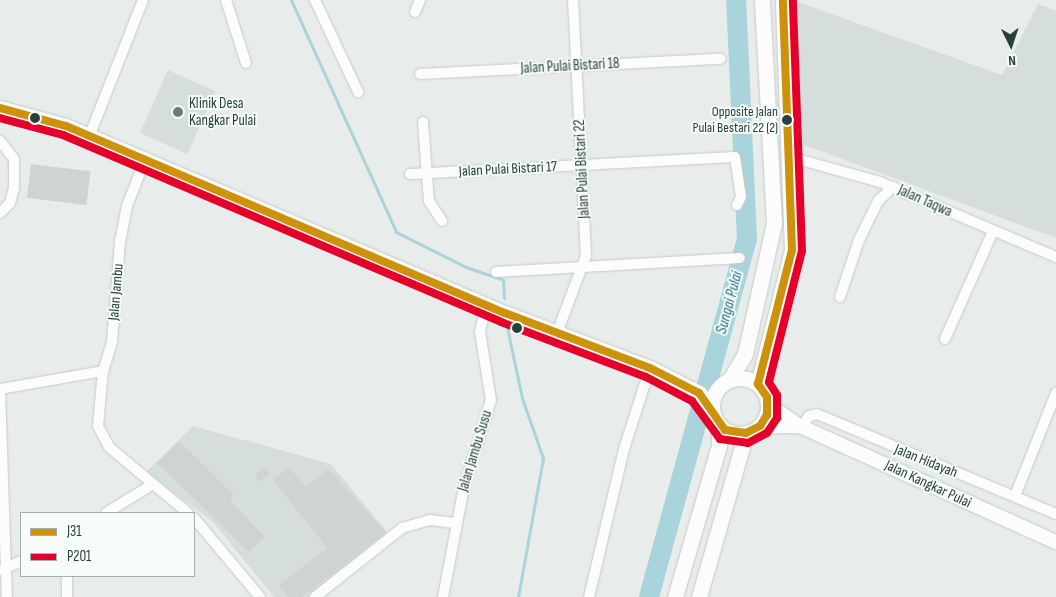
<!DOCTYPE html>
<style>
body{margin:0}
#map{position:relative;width:1056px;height:597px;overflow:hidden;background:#e8edeb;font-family:"Sofia Sans Condensed",sans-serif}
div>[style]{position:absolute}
.built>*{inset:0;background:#d6dedb;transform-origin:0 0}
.stream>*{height:3px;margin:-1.5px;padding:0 1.5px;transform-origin:1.5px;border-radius:1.5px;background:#a9d4db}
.river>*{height:20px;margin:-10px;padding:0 10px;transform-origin:10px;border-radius:10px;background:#a9d4db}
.building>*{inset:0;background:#cfd4d2;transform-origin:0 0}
.roads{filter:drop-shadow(0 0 1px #c5cac8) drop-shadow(0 0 1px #c5cac8)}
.minor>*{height:10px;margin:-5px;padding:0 5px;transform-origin:5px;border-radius:5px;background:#fcfcfc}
.tertiary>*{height:14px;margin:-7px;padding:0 7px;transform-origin:7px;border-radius:7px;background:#fcfcfc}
.secondary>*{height:15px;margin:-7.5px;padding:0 7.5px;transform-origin:7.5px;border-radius:7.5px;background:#fcfcfc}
.secondary>.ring{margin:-7.5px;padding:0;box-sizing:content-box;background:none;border:15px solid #fcfcfc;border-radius:50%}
.bus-1>*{height:8px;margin:-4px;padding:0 4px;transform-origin:4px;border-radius:4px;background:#cd920c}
.bus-2>*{height:8px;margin:-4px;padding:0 4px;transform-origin:4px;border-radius:4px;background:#e4002b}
.dots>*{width:14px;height:14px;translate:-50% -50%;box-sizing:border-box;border:2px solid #f7fbf9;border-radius:50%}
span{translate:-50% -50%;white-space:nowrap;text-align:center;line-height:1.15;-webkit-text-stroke:4px #f7fbf9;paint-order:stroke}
.bus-label{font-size:14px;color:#24423a}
.right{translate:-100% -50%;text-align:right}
.street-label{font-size:15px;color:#24423a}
.poi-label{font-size:15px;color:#24423a}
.left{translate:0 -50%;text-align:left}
.water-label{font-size:16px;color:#1c6f80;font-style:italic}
.legend{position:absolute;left:20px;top:512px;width:175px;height:65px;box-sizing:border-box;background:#f7fbf9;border:1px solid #a3b1ad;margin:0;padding:6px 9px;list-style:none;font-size:15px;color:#24423a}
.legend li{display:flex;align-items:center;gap:10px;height:25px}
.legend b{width:25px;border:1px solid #a3b1ad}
.north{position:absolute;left:986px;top:20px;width:50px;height:50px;-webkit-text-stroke:4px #f7fbf9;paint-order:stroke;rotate:176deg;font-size:14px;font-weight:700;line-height:20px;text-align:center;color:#24423a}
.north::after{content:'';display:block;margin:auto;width:18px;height:22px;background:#24423a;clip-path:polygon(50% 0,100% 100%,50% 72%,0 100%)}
</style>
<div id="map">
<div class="built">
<i style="clip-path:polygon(798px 2px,1002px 75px,1038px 4px,1056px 11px,1056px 238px,799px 143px)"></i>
<i style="left:168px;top:70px;width:52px;height:69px;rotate:24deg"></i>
<i style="clip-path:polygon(193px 426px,331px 464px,392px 538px,317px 597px,274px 597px,212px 521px,146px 472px)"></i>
</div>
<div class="stream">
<i style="left:291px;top:0;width:255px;rotate:65.6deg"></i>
<i style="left:396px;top:232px;width:78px;rotate:26.6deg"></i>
<i style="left:466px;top:267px;width:39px;rotate:19deg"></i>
<i style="left:503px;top:280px;width:18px;rotate:87deg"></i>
<i style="left:505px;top:318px;width:82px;rotate:78deg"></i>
<i style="left:522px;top:398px;width:64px;rotate:70.7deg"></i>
<i style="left:543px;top:458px;width:141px;rotate:100.2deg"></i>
</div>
<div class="river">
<i style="left:649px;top:597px;width:371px;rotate:-74.7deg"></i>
<i style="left:747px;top:239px;width:239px;rotate:-92.6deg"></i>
</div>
<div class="building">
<i style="left:31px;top:164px;width:60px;height:34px;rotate:7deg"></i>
<i style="clip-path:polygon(179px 441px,234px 495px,230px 500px,265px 537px,249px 552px,157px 463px)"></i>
<i style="left:265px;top:467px;width:9px;height:13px;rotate:54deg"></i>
<i style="clip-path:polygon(289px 467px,306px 487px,328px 469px,386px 532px,302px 597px,289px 597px,279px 585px,327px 548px,273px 480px)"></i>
</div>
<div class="roads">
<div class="minor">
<i style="left:226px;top:0;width:66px;rotate:72.4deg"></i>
<i style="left:315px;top:0;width:102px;rotate:64.9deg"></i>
<i style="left:415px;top:12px;width:13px;rotate:-67deg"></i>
<i style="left:420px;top:74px;width:301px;rotate:-2.9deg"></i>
<i style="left:423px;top:122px;width:79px;rotate:85.7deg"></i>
<i style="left:429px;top:201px;width:24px;rotate:57deg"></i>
<i style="left:89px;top:137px;width:147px;rotate:-68.5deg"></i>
<i style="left:0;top:141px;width:23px;rotate:52deg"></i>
<i style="left:14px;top:159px;width:29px;rotate:90deg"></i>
<i style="left:14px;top:188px;width:16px;rotate:105deg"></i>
<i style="left:10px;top:203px;width:14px;rotate:135deg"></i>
<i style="left:790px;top:157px;width:93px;rotate:15.5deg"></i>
<i style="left:880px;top:182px;width:191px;rotate:23.1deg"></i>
<i style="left:145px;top:160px;width:49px;rotate:111.4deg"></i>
<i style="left:127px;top:206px;width:36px;rotate:101deg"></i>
<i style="left:120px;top:241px;width:101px;rotate:94.5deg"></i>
<i style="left:112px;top:342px;width:30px;rotate:107deg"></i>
<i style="left:103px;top:371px;width:55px;rotate:95.2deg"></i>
<i style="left:98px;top:426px;width:24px;rotate:62deg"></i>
<i style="left:109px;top:447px;width:103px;rotate:39.9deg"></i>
<i style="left:410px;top:174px;width:325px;rotate:-3deg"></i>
<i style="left:735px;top:157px;width:40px;rotate:81.5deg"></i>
<i style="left:741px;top:197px;width:9px;rotate:117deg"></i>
<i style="left:496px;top:272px;width:244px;rotate:-3.3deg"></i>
<i style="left:840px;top:297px;width:60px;rotate:-71.6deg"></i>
<i style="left:859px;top:240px;width:43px;rotate:-64deg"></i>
<i style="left:878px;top:201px;width:21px;rotate:-43deg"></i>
<i style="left:557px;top:333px;width:82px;rotate:-69.4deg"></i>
<i style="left:586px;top:256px;width:256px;rotate:-92.9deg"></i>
<i style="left:945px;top:339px;width:118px;rotate:-66deg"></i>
<i style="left:0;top:389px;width:208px;rotate:88.1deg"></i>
<i style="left:0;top:389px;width:105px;rotate:-9.9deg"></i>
<i style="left:802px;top:427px;width:13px;rotate:-58deg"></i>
<i style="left:809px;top:416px;width:8px;rotate:-14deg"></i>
<i style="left:817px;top:414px;width:259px;rotate:22.7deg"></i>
<i style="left:1015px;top:496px;width:111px;rotate:-68.3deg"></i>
<i style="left:106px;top:513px;width:52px;rotate:-31.5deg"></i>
<i style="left:194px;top:518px;width:103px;rotate:50.1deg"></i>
<i style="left:2px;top:570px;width:21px;rotate:-25deg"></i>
<i style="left:67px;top:597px;width:21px;rotate:-90deg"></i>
<i style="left:315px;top:597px;width:111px;rotate:-38.4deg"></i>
<i style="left:402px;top:528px;width:29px;rotate:-16deg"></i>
<i style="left:430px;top:520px;width:26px;rotate:7deg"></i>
<i style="left:443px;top:597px;width:112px;rotate:-79.2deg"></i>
<i style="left:464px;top:487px;width:91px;rotate:-72.8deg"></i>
<i style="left:491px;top:400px;width:69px;rotate:-99.2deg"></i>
<i style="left:480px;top:332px;width:28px;rotate:-77deg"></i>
<i style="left:589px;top:597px;width:152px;rotate:-76.7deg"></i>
<i style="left:624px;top:449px;width:85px;rotate:-72.2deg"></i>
</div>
<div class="tertiary">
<i style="left:768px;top:404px;width:39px;rotate:35deg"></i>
<i style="left:800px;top:426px;width:281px;rotate:24.4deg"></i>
<i style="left:760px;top:426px;width:40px"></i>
</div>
<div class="secondary">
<i style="left:0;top:108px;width:68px;rotate:15.3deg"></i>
<i style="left:66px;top:126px;width:477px;rotate:23.1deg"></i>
<i style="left:505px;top:313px;width:155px;rotate:20.8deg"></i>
<i style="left:650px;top:368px;width:55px;rotate:27deg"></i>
<i style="left:699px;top:393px;width:22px;rotate:54deg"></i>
<i class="ring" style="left:712px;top:378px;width:41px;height:41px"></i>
<i style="left:731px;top:378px;width:28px;rotate:-60deg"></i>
<i style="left:745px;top:354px;width:134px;rotate:-77.5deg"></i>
<i style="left:774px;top:223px;width:223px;rotate:-93.1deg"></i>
<i style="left:758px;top:384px;width:138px;rotate:-75.8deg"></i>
<i style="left:792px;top:250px;width:250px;rotate:-92.1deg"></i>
<i style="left:675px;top:597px;width:157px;rotate:-73.8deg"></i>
<i style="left:719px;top:446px;width:20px;rotate:-90deg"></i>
<i style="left:699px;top:597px;width:171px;rotate:-74deg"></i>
</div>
</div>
<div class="bus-1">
<i style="left:0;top:108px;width:68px;rotate:15.3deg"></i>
<i style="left:66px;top:126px;width:477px;rotate:23.1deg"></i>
<i style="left:505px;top:313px;width:155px;rotate:20.8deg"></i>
<i style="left:650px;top:368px;width:55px;rotate:27deg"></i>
<i style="left:699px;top:393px;width:45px;rotate:54.9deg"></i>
<i style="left:725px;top:430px;width:21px;rotate:8deg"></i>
<i style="left:746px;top:433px;width:16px;rotate:-27deg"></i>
<i style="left:760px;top:426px;width:13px;rotate:-58deg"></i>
<i style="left:767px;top:415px;width:18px;rotate:-90deg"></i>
<i style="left:767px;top:397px;width:16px;rotate:-125deg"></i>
<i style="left:758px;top:384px;width:138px;rotate:-75.8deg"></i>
<i style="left:792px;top:250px;width:250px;rotate:-92.1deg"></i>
</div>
<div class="bus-2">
<i style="left:0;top:118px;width:65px;rotate:15.1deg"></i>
<i style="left:63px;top:135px;width:476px;rotate:23.1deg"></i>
<i style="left:501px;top:322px;width:155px;rotate:20.8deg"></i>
<i style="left:646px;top:377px;width:52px;rotate:27.6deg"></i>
<i style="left:692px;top:401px;width:47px;rotate:53.6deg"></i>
<i style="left:720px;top:439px;width:28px;rotate:8deg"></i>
<i style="left:748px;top:443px;width:21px;rotate:-28deg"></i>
<i style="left:767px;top:433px;width:18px;rotate:-56deg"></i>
<i style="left:777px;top:418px;width:23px;rotate:-90deg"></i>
<i style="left:777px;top:395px;width:15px;rotate:-122deg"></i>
<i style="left:769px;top:382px;width:135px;rotate:-75.9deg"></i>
<i style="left:802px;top:251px;width:251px;rotate:-92.1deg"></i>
</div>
<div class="dots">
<i style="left:178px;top:112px;background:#697e78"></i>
<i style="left:35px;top:118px;background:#24423a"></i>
<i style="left:787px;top:120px;background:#24423a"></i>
<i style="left:517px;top:328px;background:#24423a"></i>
</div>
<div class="bus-label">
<span class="right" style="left:778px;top:120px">Opposite Jalan<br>Pulai Bestari 22 (2)</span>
</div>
<div class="street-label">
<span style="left:570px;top:66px;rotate:-3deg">Jalan Pulai Bistari 18</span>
<span style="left:508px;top:169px;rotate:-3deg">Jalan Pulai Bistari 17</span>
<span style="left:582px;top:169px;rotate:-93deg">Jalan Pulai Bistari 22</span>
<span style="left:925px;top:201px;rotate:24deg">Jalan Taqwa</span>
<span style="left:116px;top:292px;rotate:-85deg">Jalan Jambu</span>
<span style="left:475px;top:451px;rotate:-73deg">Jalan Jambu Susu</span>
<span style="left:926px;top:461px;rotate:22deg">Jalan Hidayah</span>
<span style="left:928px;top:484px;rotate:25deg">Jalan Kangkar Pulai</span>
</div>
<div class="poi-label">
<span class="left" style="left:189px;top:112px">Klinik Desa<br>Kangkar Pulai</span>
</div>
<div class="water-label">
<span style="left:730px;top:303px;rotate:-75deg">Sungai Pulai</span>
</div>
<ul class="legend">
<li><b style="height:6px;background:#cd920c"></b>J31</li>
<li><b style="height:6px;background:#e4002b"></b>P201</li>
</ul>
<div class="north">N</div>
</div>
